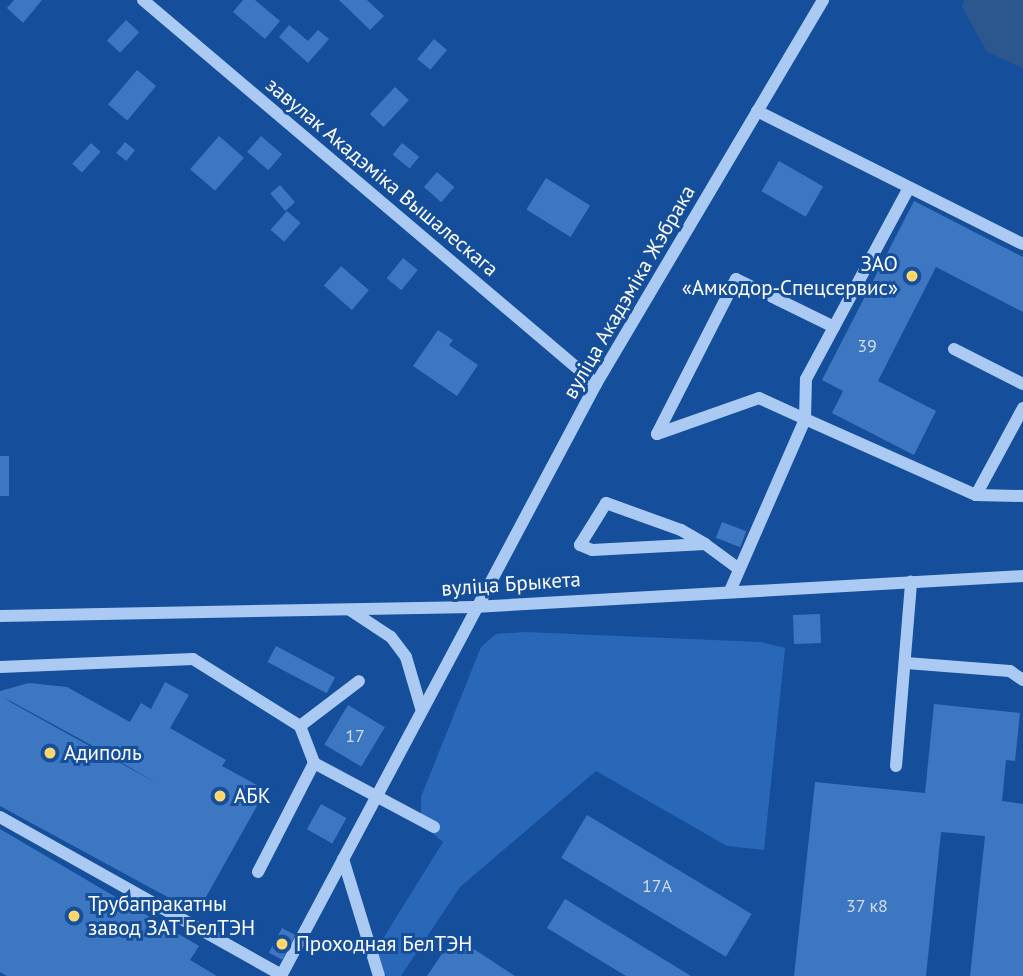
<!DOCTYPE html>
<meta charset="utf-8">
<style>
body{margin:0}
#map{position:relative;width:1023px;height:976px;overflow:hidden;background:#154e9b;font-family:"PT Sans",sans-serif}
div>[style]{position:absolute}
.green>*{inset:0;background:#2968b8}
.water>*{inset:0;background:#2c568e}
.building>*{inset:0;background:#3e77c1;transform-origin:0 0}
.minor>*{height:12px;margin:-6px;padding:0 6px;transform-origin:6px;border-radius:6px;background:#abcaf3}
.dots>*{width:19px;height:19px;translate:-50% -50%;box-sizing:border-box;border:4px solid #154e9b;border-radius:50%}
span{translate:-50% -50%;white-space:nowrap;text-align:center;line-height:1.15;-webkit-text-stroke:6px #154e9b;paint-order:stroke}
.number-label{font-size:18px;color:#cfddf0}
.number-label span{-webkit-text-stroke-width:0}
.street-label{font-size:21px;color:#fff}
.poi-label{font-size:21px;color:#fff}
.right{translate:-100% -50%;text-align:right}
.left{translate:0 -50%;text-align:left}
</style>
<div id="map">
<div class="green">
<i style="clip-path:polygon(525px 632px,761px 642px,785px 648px,764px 850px,727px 846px,596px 771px,460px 887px,401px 976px,387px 976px,369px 961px,443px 842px,421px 824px,421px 797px,481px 647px,496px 634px)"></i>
</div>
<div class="water">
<i style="clip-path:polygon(964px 0,1023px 0,1023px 68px,987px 52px,962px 7px)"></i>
</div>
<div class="building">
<i style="clip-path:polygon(14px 0,42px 0,23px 23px,7px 8px)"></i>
<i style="clip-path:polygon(243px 0,255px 0,280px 21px,265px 39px,233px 12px)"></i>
<i style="clip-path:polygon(339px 0,367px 0,384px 16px,370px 30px)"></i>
<i style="left:126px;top:20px;width:18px;height:28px;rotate:43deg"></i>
<i style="clip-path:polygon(289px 25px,308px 41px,318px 30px,329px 39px,308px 63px,279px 37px)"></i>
<i style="left:434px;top:39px;width:17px;height:26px;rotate:40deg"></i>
<i style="left:137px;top:70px;width:25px;height:45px;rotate:40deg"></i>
<i style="left:395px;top:87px;width:19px;height:37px;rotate:43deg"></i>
<i style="left:219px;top:136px;width:33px;height:44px;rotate:41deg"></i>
<i style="left:261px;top:136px;width:28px;height:21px;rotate:41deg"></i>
<i style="left:125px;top:142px;width:13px;height:14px;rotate:39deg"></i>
<i style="left:91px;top:143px;width:13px;height:28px;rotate:42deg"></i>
<i style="left:402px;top:143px;width:22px;height:15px;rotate:39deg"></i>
<i style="left:779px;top:161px;width:51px;height:35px;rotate:30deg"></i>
<i style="left:437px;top:172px;width:23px;height:20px;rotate:41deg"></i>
<i style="left:546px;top:178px;width:52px;height:37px;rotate:32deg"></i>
<i style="left:280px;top:185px;width:23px;height:13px;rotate:49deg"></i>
<i style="clip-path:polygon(914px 201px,1023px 257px,1023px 312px,936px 267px,878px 381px,936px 411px,914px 455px,832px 413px,843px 391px,822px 380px)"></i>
<i style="left:287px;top:211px;width:18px;height:25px;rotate:41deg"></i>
<i style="left:403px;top:258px;width:19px;height:26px;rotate:39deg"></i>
<i style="left:341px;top:266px;width:37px;height:26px;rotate:41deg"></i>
<i style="clip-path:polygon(438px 330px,453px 340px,449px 345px,478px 365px,457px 396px,413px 366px)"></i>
<i style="left:0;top:456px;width:9px;height:40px"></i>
<i style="left:722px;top:522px;width:26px;height:17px;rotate:21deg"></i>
<i style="left:820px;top:614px;width:29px;height:27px;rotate:88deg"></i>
<i style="left:276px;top:646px;width:67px;height:18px;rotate:28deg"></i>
<i style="clip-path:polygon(evenodd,165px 682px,189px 695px,170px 728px,226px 760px,222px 766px,266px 790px,197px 913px,0 806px,0 691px,29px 683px,67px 687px,130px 722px,141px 703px,151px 709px,165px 682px,3px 697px,93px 746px,158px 784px,12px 703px,3px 697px)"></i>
<i style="clip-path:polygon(934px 704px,1020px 713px,1015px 761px,1006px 760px,1002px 801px,1023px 804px,1023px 976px,970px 976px,985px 836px,941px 832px,926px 976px,794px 976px,815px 782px,925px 793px)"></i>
<i style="left:348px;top:705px;width:43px;height:46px;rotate:31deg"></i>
<i style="left:321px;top:804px;width:29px;height:29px;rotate:29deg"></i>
<i style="left:587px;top:815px;width:192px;height:50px;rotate:31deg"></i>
<i style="clip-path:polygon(0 829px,199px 946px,190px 960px,217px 976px,7px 976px,0 972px)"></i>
<i style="clip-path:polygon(565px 899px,691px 976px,626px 976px,547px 928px)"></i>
<i style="left:282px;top:928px;width:15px;height:28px;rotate:28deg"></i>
<i style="clip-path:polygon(454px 936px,515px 976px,427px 976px)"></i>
</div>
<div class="minor">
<i style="left:143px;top:0;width:594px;rotate:40.29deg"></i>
<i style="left:757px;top:111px;width:297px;rotate:26.6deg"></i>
<i style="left:834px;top:327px;width:109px;rotate:-153.9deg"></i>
<i style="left:736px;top:279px;width:174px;rotate:117deg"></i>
<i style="left:657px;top:434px;width:108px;rotate:-19.4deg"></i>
<i style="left:759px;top:398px;width:51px;rotate:24.5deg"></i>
<i style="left:805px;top:419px;width:40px;rotate:-88.6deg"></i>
<i style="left:806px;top:379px;width:217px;rotate:-61.7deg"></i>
<i style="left:954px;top:349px;width:77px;rotate:26.9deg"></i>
<i style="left:976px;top:495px;width:47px;rotate:1.2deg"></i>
<i style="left:705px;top:544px;width:113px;rotate:177deg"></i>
<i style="left:592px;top:550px;width:13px;rotate:-157deg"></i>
<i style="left:580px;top:545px;width:49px;rotate:-58.2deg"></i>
<i style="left:606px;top:503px;width:80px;rotate:19.8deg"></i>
<i style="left:681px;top:530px;width:28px;rotate:30deg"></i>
<i style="left:705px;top:544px;width:42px;rotate:36.3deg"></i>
<i style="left:730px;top:591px;width:188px;rotate:-66.4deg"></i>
<i style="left:805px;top:419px;width:187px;rotate:24deg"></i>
<i style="left:976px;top:495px;width:99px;rotate:-61.6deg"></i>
<i style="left:350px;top:610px;width:49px;rotate:33.4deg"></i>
<i style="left:391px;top:637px;width:25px;rotate:53deg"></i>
<i style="left:406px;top:657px;width:53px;rotate:73.6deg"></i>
<i style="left:0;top:616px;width:474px;rotate:-1.1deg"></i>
<i style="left:474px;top:607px;width:550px;rotate:-3.23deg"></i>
<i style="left:906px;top:663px;width:104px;rotate:4.4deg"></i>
<i style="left:1010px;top:671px;width:16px;rotate:35deg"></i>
<i style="left:0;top:667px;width:193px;rotate:-2.4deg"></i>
<i style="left:193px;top:659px;width:126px;rotate:32.1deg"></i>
<i style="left:300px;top:726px;width:40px;rotate:69deg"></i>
<i style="left:314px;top:763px;width:136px;rotate:28.1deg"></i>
<i style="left:300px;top:726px;width:74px;rotate:-37.3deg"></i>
<i style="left:896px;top:766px;width:185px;rotate:-85.3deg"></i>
<i style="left:0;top:817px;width:322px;rotate:29.3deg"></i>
<i style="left:343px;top:859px;width:122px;rotate:72.9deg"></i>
<i style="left:258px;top:872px;width:123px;rotate:-62.8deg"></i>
<i style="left:281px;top:976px;width:671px;rotate:-61.98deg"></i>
<i style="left:596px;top:384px;width:446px;rotate:-59.4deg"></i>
</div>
<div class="dots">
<i style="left:912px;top:276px;background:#ffd66c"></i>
<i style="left:50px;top:753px;background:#ffd66c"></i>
<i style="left:220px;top:796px;background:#ffd66c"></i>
<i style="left:74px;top:916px;background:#ffd66c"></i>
<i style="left:282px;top:944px;background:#ffd66c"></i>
</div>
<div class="number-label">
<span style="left:867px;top:346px">39</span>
<span style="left:355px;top:736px">17</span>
<span style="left:657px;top:886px">17А</span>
<span style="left:867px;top:906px">37 к8</span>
</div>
<div class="street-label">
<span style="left:382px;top:177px;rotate:40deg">завулак Акадэміка Вышалескага</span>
<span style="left:629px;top:292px;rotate:-60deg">вуліца Акадэміка Жэбрака</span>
<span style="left:511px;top:584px;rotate:-4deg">вуліца Брыкета</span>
</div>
<div class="poi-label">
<span class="right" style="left:898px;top:276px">ЗАО<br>«Амкодор-Спецсервис»</span>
<span class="left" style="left:64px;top:753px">Адиполь</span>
<span class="left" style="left:234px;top:796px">АБК</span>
<span class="left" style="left:88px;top:916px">Трубапракатны<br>завод ЗАТ БелТЭН</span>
<span class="left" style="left:296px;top:944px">Проходная БелТЭН</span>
</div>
</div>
